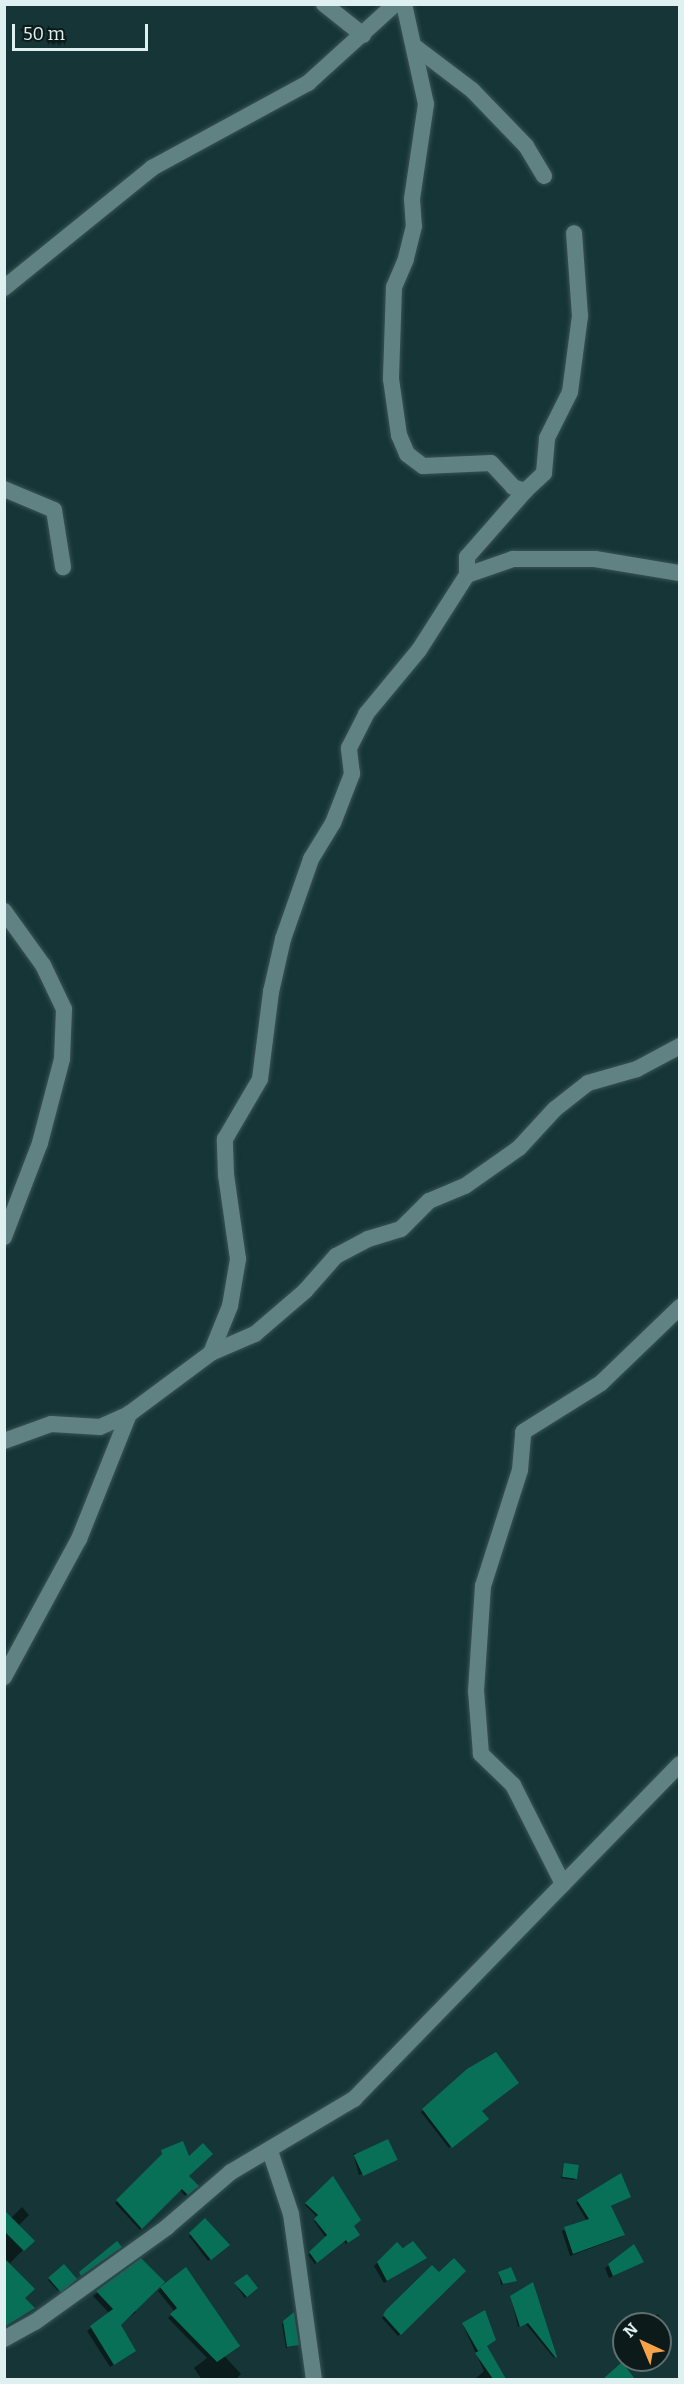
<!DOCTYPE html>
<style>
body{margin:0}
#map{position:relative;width:684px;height:2384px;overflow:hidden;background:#153536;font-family:Bitter,serif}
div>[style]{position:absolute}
.shadow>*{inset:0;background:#0007}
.building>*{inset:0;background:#097058;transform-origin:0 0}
.roads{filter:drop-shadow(0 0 2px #3a5354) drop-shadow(0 0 2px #3a5354)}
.street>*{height:16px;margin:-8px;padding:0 8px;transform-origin:8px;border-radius:8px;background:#618283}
span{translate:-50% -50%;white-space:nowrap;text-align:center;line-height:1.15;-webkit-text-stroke:5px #0c1a1a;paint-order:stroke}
.frame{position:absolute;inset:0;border:6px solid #dff0f1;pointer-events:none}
.north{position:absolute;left:612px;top:2312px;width:60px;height:60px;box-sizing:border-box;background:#0c1a1a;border:2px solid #607070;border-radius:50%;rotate:316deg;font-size:16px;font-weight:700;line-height:24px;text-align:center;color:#dff0f1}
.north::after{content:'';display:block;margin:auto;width:21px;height:27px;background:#f7a248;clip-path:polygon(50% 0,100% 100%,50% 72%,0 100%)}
.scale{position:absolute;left:12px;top:24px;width:136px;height:27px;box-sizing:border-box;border:3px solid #dff0f1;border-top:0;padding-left:8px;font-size:18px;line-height:21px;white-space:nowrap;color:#dff0f1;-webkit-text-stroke:4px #0c1a1a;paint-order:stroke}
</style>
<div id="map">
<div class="shadow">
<i style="clip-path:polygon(468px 2070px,485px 2120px,449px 2148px,421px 2112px)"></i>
<i style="clip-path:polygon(162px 2152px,196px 2186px,185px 2196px,179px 2189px,140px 2230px,115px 2203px,161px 2157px)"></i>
<i style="clip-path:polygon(353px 2153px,396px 2160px,359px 2175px)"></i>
<i style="clip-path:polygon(564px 2165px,576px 2178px,574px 2180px,561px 2178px)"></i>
<i style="clip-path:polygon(332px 2179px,356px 2236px,346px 2244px,343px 2240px,315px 2264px,308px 2255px,326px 2238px,314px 2221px,318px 2218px,305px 2205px)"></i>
<i style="clip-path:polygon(630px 2197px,610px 2207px,623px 2235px,621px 2237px,570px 2256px,562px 2231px,587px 2221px,576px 2203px,578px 2201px)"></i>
<i style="clip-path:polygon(22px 2207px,29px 2215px,18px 2226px,32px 2241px,9px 2264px,23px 2298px,4px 2317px,4px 2225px)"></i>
<i style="clip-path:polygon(205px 2220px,228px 2245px,208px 2261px,189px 2236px)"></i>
<i style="clip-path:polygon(397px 2244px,425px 2258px,384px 2283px,374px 2266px)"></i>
<i style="clip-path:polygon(141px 2260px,133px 2308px,136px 2312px,119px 2325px,131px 2354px,110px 2367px,87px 2331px,110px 2314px,93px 2296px)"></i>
<i style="clip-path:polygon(642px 2262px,609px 2278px,605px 2268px,609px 2265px)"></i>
<i style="clip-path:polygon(64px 2266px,74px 2280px,58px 2291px,48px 2280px)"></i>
<i style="clip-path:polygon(432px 2267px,438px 2275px,464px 2271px,398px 2336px,382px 2318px)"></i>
<i style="clip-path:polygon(499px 2273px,515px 2280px,501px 2285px)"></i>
<i style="clip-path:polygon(235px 2284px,256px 2287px,245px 2298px)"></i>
<i style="clip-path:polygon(161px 2288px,241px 2374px,235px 2380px,202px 2380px,194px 2368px,207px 2358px,168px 2318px,175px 2312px,158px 2291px)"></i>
<i style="clip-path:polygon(511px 2297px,555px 2357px,554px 2358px,525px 2323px,518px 2327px)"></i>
<i style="clip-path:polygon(658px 2314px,668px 2331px,660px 2336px,660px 2324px,645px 2323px)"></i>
<i style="clip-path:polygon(293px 2315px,297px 2345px,286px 2348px,282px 2324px)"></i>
<i style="clip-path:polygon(463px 2325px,485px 2346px,503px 2380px,474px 2380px,484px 2371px)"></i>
</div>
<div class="building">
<i style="clip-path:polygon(496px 2052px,519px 2083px,482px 2111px,489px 2119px,452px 2148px,422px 2109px,467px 2069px)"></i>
<i style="left:388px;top:2139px;width:23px;height:38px;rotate:65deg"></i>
<i style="clip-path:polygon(183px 2141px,189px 2156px,203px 2143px,213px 2154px,189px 2176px,199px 2186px,188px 2195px,182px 2189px,142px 2229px,116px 2200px,162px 2154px,161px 2150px)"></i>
<i style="left:564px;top:2163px;width:15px;height:14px;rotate:8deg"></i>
<i style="clip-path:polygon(621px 2173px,631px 2197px,611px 2206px,625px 2235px,573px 2254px,564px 2227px,589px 2219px,577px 2200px)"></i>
<i style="clip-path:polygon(333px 2176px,361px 2220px,354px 2226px,360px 2235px,348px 2243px,346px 2240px,317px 2263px,309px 2252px,327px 2235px,314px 2219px,318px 2215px,305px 2203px)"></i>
<i style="clip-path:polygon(4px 2210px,35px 2241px,24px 2251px,4px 2231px)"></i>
<i style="clip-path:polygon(205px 2218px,230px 2245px,211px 2260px,189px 2233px)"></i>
<i style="clip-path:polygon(117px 2241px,122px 2247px,81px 2276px,79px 2272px)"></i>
<i style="clip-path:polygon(413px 2241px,427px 2258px,387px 2281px,377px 2262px,397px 2242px,403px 2248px)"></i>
<i style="clip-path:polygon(634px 2244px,644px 2262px,613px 2276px,608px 2264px)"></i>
<i style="clip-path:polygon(4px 2258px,35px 2289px,25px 2298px,35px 2308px,4px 2327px)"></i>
<i style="clip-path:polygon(141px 2258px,165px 2282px,121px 2325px,136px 2351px,114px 2365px,90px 2326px,113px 2309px,96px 2291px)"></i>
<i style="clip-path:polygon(454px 2258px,466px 2271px,401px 2335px,383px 2315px,386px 2310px,432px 2265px,439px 2272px)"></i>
<i style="left:64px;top:2264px;width:20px;height:21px;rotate:49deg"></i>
<i style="clip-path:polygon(186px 2267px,240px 2346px,217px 2362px,170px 2314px,177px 2308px,160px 2287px)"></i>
<i style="clip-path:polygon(511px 2267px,517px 2281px,503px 2284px,498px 2272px)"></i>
<i style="clip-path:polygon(247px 2274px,258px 2288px,247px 2297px,234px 2283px)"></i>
<i style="clip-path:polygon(533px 2282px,557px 2357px,556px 2358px,528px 2323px,520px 2327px,510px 2296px)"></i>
<i style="clip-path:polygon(485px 2310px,496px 2340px,487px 2346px,506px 2379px,493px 2379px,475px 2353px,482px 2349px,478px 2351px,462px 2323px)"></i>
<i style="clip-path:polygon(294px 2312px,299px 2345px,287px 2347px,283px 2321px)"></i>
<i style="clip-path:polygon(622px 2362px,635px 2379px,603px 2379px)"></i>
</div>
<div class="roads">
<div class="street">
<i style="left:324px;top:4px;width:50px;rotate:38.5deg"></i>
<i style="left:404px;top:4px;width:102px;rotate:77.6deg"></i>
<i style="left:426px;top:104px;width:96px;rotate:98.4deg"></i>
<i style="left:412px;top:199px;width:27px;rotate:86deg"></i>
<i style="left:414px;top:226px;width:34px;rotate:104deg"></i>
<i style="left:406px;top:259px;width:30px;rotate:113deg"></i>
<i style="left:394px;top:287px;width:92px;rotate:91.9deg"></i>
<i style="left:391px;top:379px;width:57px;rotate:81.9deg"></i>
<i style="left:399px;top:435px;width:21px;rotate:67deg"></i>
<i style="left:407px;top:454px;width:20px;rotate:37deg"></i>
<i style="left:423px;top:466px;width:68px;rotate:-2.5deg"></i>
<i style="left:491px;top:463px;width:33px;rotate:47deg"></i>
<i style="left:513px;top:487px;width:13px;rotate:18deg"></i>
<i style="left:525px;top:491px;width:26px;rotate:-43deg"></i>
<i style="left:544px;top:473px;width:35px;rotate:-85deg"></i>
<i style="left:547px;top:438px;width:51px;rotate:-63.4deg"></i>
<i style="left:570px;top:392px;width:77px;rotate:-82.5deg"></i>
<i style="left:580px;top:316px;width:83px;rotate:-94.1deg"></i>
<i style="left:414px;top:46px;width:73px;rotate:37.2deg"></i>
<i style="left:472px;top:90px;width:78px;rotate:46deg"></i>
<i style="left:526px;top:146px;width:35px;rotate:59deg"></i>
<i style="left:4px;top:288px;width:191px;rotate:-39deg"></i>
<i style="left:152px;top:168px;width:178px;rotate:-28.6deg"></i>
<i style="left:308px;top:83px;width:118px;rotate:-42.2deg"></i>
<i style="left:4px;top:489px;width:54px;rotate:22.8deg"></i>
<i style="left:54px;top:510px;width:58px;rotate:81deg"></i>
<i style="left:467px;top:575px;width:18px;rotate:-90deg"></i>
<i style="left:467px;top:557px;width:88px;rotate:-48.7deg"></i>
<i style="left:4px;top:911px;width:67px;rotate:54.2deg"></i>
<i style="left:43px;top:965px;width:49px;rotate:64.5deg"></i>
<i style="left:64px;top:1009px;width:50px;rotate:92.3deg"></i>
<i style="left:62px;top:1059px;width:87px;rotate:104.7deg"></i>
<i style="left:40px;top:1143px;width:101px;rotate:111deg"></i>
<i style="left:211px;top:1353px;width:51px;rotate:-68deg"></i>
<i style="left:230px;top:1306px;width:48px;rotate:-80.3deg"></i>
<i style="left:238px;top:1259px;width:85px;rotate:-98.1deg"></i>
<i style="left:226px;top:1175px;width:36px;rotate:-92deg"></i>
<i style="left:225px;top:1139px;width:69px;rotate:-59.7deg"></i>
<i style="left:260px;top:1079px;width:88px;rotate:-82.8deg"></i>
<i style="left:271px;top:992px;width:54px;rotate:-77.2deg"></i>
<i style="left:283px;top:939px;width:85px;rotate:-70.7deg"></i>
<i style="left:311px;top:859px;width:42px;rotate:-58.6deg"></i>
<i style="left:333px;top:823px;width:53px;rotate:-68.8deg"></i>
<i style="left:352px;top:774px;width:26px;rotate:-97deg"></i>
<i style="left:349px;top:748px;width:38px;rotate:-63deg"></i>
<i style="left:366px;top:714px;width:83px;rotate:-50.4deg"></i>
<i style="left:419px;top:650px;width:89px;rotate:-57.4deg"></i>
<i style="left:467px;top:575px;width:49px;rotate:-19.2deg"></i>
<i style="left:513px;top:559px;width:82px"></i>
<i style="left:595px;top:559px;width:86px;rotate:9.4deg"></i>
<i style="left:4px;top:1441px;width:50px;rotate:-19.9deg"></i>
<i style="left:51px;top:1424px;width:49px;rotate:3.5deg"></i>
<i style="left:100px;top:1427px;width:32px;rotate:-24deg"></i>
<i style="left:4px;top:1677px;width:157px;rotate:-61.5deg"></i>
<i style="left:79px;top:1539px;width:135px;rotate:-68.2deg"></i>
<i style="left:129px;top:1414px;width:102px;rotate:-36.6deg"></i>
<i style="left:211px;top:1353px;width:48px;rotate:-23.4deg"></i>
<i style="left:255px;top:1334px;width:66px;rotate:-40.7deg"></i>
<i style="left:305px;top:1291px;width:47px;rotate:-48.5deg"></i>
<i style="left:336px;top:1256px;width:36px;rotate:-28deg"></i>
<i style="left:368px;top:1239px;width:34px;rotate:-17deg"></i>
<i style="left:401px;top:1229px;width:40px;rotate:-45deg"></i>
<i style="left:429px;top:1201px;width:39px;rotate:-23deg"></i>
<i style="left:465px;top:1186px;width:66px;rotate:-35.1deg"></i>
<i style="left:519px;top:1148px;width:53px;rotate:-47.3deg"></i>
<i style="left:555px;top:1109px;width:42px;rotate:-38.2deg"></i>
<i style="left:588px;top:1083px;width:51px;rotate:-15.9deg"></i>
<i style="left:637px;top:1069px;width:49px;rotate:-28.1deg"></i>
<i style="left:563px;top:1884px;width:111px;rotate:-116.8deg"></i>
<i style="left:513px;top:1785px;width:45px;rotate:-135.9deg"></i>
<i style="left:481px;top:1754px;width:63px;rotate:-94.5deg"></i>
<i style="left:476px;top:1691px;width:105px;rotate:-86.2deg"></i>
<i style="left:483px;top:1586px;width:122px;rotate:-72.3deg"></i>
<i style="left:520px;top:1470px;width:38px;rotate:-85deg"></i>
<i style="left:523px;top:1432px;width:92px;rotate:-32.1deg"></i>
<i style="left:601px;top:1383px;width:110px;rotate:-43.9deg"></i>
<i style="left:270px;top:2151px;width:66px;rotate:71.6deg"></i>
<i style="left:291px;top:2214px;width:168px;rotate:82.1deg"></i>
<i style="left:4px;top:2339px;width:35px;rotate:-29deg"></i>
<i style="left:35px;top:2322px;width:163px;rotate:-35.7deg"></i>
<i style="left:167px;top:2227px;width:84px;rotate:-40.7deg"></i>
<i style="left:231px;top:2172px;width:143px;rotate:-30.7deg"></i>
<i style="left:354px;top:2099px;width:467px;rotate:-45.8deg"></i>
</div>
</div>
<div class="frame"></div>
<div class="north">N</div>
<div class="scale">50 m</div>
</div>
